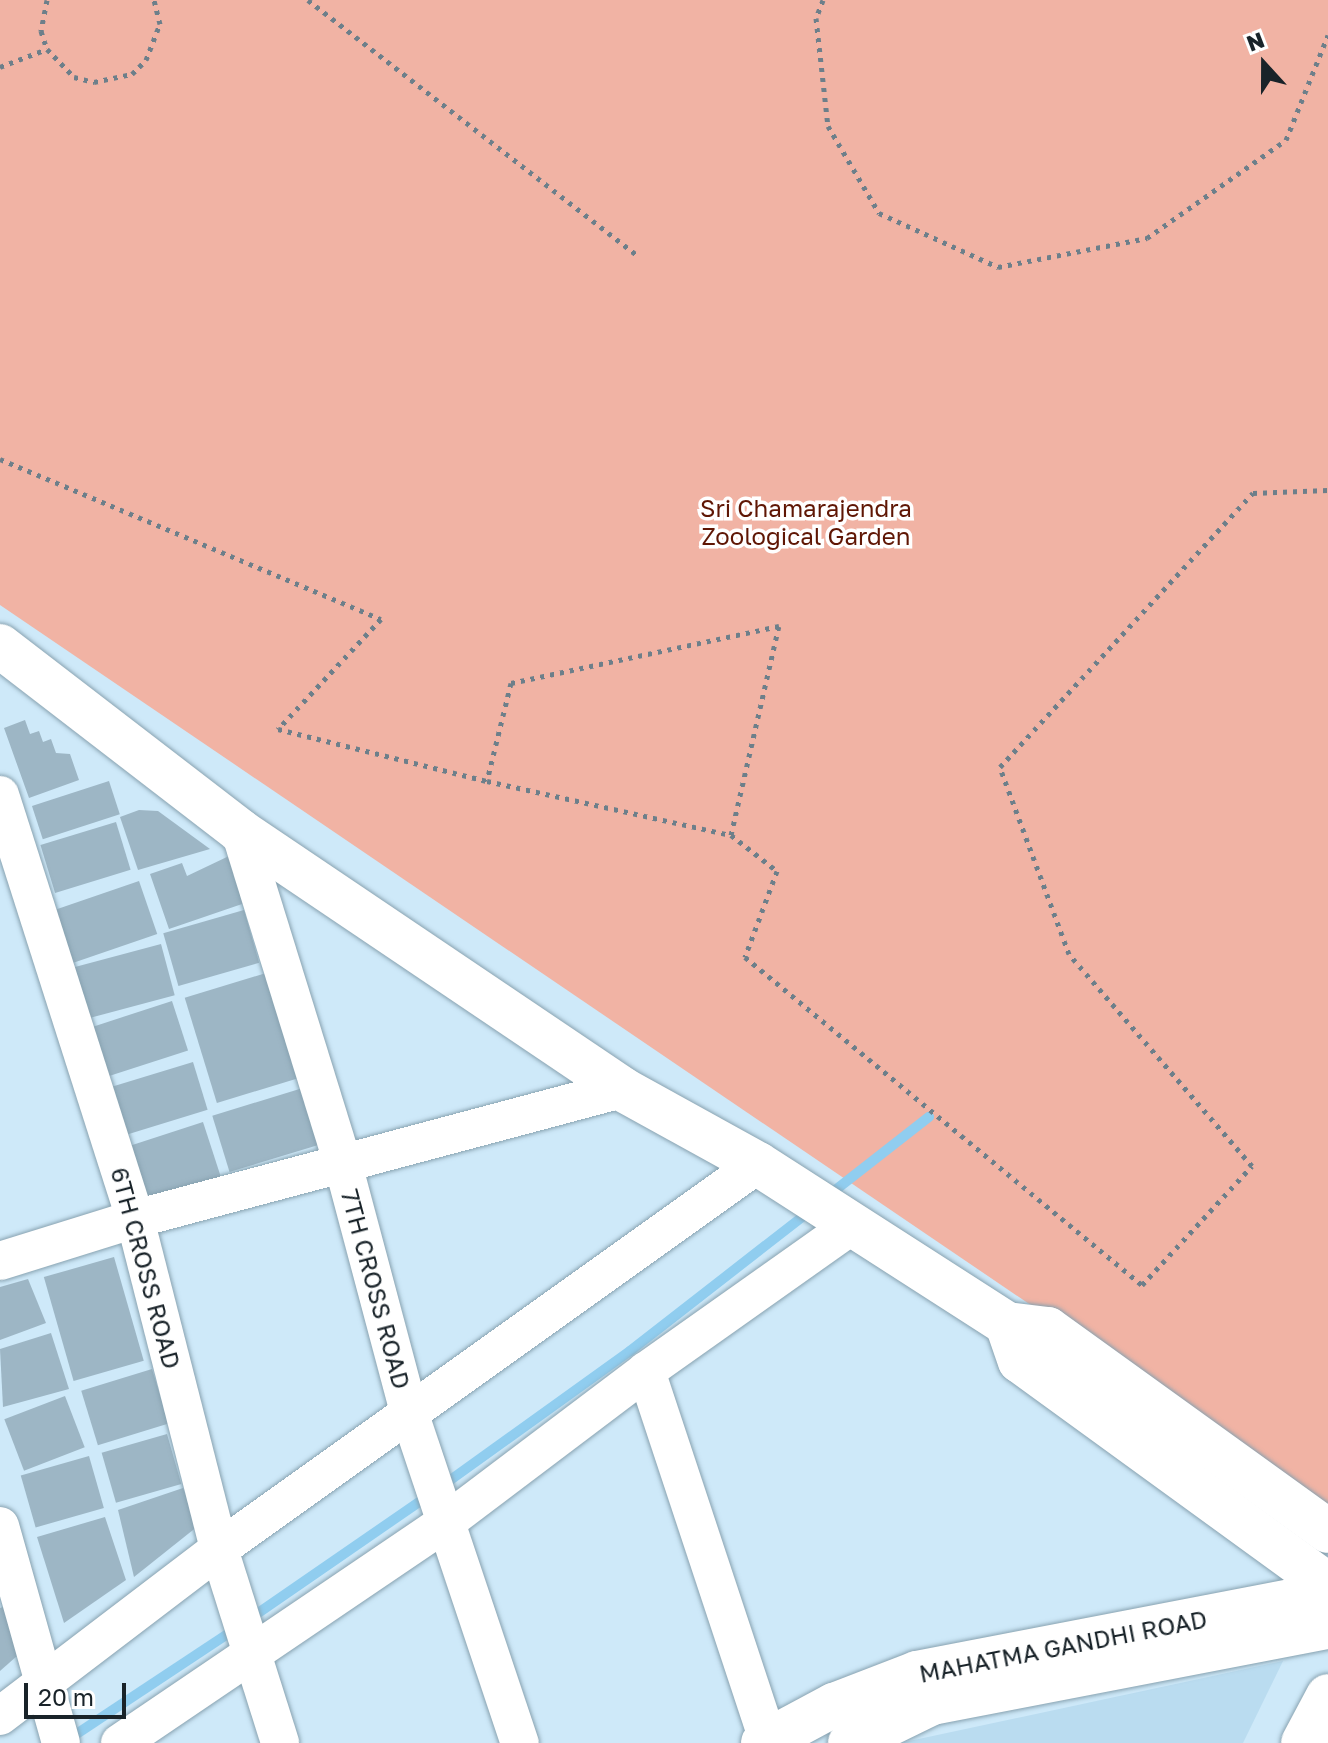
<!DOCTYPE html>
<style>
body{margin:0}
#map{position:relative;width:1328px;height:1743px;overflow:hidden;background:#cee9f9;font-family:"Golos Text",sans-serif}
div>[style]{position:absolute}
.built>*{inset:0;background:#badcf0}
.green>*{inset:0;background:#f1b3a4}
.stream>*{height:10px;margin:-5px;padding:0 5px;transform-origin:5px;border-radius:5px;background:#90cdef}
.building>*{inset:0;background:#9db6c5;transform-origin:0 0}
.path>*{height:5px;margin-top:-2.5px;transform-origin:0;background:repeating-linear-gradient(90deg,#6d7f8a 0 4px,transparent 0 10px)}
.roads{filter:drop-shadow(0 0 2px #88a2b0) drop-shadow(0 0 2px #88a2b0)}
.minor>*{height:38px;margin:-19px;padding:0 19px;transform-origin:19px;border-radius:19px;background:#fff}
.major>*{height:44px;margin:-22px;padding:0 22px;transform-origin:22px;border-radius:22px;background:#fff}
span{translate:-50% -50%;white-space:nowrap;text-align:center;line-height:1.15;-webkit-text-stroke:7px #fff;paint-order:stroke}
.park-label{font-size:24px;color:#5f1604}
.street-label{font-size:24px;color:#192329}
.north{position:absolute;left:1224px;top:24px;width:80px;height:80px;-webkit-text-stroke:6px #fff;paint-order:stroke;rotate:339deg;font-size:22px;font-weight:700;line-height:32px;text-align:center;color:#192329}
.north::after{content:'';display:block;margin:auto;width:28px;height:36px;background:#192329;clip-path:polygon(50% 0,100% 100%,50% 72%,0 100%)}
.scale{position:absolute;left:24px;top:1683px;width:102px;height:36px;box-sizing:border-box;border:4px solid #192329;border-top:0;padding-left:10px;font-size:24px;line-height:28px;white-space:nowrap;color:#192329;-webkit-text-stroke:6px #fff;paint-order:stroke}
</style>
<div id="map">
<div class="built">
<i style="clip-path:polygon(1283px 1661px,1243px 1743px,900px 1743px)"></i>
</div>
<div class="green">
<i style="clip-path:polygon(0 0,1328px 0,1328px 1507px,0 605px)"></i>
</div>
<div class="stream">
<i style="left:829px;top:1195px;width:127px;rotate:-38deg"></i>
<i style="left:442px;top:1486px;width:231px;rotate:-35.7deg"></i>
<i style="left:630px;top:1351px;width:229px;rotate:-37.9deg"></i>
<i style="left:248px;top:1620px;width:220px;rotate:-34.6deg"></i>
<i style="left:69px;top:1739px;width:199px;rotate:-33.5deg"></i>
</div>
<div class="building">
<i style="clip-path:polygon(25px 720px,30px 734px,39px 731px,43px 742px,51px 739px,56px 753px,70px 754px,79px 780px,29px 798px,4px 728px)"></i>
<i style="left:109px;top:781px;width:35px;height:81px;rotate:72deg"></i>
<i style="clip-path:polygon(139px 810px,158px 811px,210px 849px,138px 870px,120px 817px)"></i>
<i style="left:116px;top:822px;width:50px;height:79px;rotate:73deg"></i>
<i style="clip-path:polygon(229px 856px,245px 903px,169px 929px,150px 874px,182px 863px,187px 876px)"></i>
<i style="left:139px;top:881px;width:56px;height:94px;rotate:71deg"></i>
<i style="left:244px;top:910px;width:55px;height:84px;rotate:74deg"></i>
<i style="left:161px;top:944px;width:53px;height:90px;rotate:75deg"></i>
<i style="left:266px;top:973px;width:110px;height:85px;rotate:73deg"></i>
<i style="left:172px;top:1001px;width:52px;height:83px;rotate:72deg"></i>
<i style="left:193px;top:1062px;width:50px;height:90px;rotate:73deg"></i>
<i style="left:306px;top:1087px;width:59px;height:98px;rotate:73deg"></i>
<i style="left:203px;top:1122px;width:60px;height:84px;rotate:72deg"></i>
<i style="left:114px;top:1257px;width:108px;height:73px;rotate:74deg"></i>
<i style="clip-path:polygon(28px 1279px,46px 1323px,0 1340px,0 1287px)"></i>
<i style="clip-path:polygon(51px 1333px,69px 1389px,3px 1407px,0 1349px)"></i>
<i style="left:152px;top:1369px;width:57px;height:74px;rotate:73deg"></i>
<i style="left:65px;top:1396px;width:55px;height:65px;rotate:69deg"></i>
<i style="left:167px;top:1434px;width:52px;height:68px;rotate:74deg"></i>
<i style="left:89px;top:1456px;width:54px;height:71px;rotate:74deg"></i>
<i style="clip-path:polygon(183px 1488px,198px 1526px,134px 1577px,118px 1510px)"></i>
<i style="clip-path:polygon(105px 1517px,126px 1580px,64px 1623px,37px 1537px)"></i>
<i style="clip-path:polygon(9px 1605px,26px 1648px,0 1671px,0 1608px)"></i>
</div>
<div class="path">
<i style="left:47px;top:0;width:32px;rotate:101deg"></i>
<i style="left:41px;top:31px;width:19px;rotate:72deg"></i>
<i style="left:47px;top:49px;width:39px;rotate:46deg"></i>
<i style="left:74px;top:77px;width:21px;rotate:14deg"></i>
<i style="left:94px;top:82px;width:39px;rotate:-12deg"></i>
<i style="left:132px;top:74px;width:20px;rotate:-45deg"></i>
<i style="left:146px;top:60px;width:39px;rotate:-69deg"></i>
<i style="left:160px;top:24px;width:25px;rotate:-104deg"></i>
<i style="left:308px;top:0;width:419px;rotate:37.8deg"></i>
<i style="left:823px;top:0;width:19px;rotate:111deg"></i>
<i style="left:816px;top:18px;width:109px;rotate:83.7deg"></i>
<i style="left:828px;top:126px;width:101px;rotate:59.6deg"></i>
<i style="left:879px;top:213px;width:131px;rotate:24.4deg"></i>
<i style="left:998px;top:267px;width:152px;rotate:-11deg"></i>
<i style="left:1147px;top:238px;width:170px;rotate:-35.2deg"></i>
<i style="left:1286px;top:140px;width:113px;rotate:-68.2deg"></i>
<i style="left:0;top:67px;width:50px;rotate:-21deg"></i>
<i style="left:0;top:459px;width:413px;rotate:22.8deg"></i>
<i style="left:381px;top:619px;width:151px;rotate:133.1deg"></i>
<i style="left:278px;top:729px;width:215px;rotate:14deg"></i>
<i style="left:731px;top:835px;width:214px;rotate:-77.1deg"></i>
<i style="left:779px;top:626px;width:274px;rotate:168deg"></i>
<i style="left:511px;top:683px;width:101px;rotate:103.8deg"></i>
<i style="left:487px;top:781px;width:250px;rotate:12.5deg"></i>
<i style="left:731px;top:835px;width:58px;rotate:38deg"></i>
<i style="left:777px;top:871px;width:92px;rotate:110.4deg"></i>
<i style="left:745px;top:957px;width:515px;rotate:39.56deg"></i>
<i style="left:1142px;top:1285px;width:162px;rotate:-47.3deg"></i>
<i style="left:1252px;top:1166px;width:280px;rotate:-130.8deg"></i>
<i style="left:1069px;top:954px;width:199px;rotate:-110.3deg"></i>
<i style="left:1000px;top:767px;width:373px;rotate:-47.3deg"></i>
<i style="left:1253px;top:493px;width:75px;rotate:-2.3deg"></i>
</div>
<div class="roads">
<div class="minor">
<i style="left:0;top:795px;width:445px;rotate:72.3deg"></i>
<i style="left:135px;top:1219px;width:341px;rotate:75.7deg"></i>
<i style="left:219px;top:1549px;width:203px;rotate:72.5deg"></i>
<i style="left:240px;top:831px;width:349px;rotate:72.8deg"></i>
<i style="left:343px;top:1164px;width:257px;rotate:75.1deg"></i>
<i style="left:409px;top:1412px;width:349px;rotate:71.5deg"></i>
<i style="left:0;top:1261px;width:141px;rotate:-17.3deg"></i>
<i style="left:135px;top:1219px;width:504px;rotate:-14.95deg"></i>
<i style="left:646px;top:1371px;width:389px;rotate:71.7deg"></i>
<i style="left:0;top:1526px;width:225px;rotate:74.3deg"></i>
<i style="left:0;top:1716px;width:275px;rotate:-37.3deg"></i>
<i style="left:219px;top:1549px;width:662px;rotate:-35.54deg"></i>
<i style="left:120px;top:1743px;width:392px;rotate:-34.1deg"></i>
<i style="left:445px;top:1523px;width:252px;rotate:-37.1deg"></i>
<i style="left:646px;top:1371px;width:251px;rotate:-35.3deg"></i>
</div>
<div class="major">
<i style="left:0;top:646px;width:303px;rotate:37.6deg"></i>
<i style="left:240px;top:831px;width:461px;rotate:34deg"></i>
<i style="left:622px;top:1089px;width:155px;rotate:28.9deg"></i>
<i style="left:758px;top:1164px;width:296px;rotate:32.7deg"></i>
<i style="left:1007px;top:1324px;width:41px;rotate:7deg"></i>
<i style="left:1048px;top:1329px;width:345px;rotate:35.8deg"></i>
<i style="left:1007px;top:1324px;width:39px;rotate:71deg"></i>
<i style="left:1020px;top:1361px;width:381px;rotate:36deg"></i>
<i style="left:763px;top:1743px;width:81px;rotate:-28.2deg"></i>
<i style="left:834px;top:1705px;width:89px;rotate:-21.1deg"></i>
<i style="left:917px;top:1673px;width:419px;rotate:-10.9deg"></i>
<i style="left:850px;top:1743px;width:91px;rotate:-26deg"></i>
<i style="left:932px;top:1703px;width:403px;rotate:-10.9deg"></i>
<i style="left:1303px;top:1743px;width:53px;rotate:-62deg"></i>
</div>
</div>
<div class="park-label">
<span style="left:806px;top:522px">Sri Chamarajendra<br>Zoological Garden</span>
</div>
<div class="street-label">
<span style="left:146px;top:1268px;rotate:75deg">6TH CROSS ROAD</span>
<span style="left:376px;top:1289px;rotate:75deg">7TH CROSS ROAD</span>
<span style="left:1063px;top:1646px;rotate:-11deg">MAHATMA GANDHI ROAD</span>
</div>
<div class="north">N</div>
<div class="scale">20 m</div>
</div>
